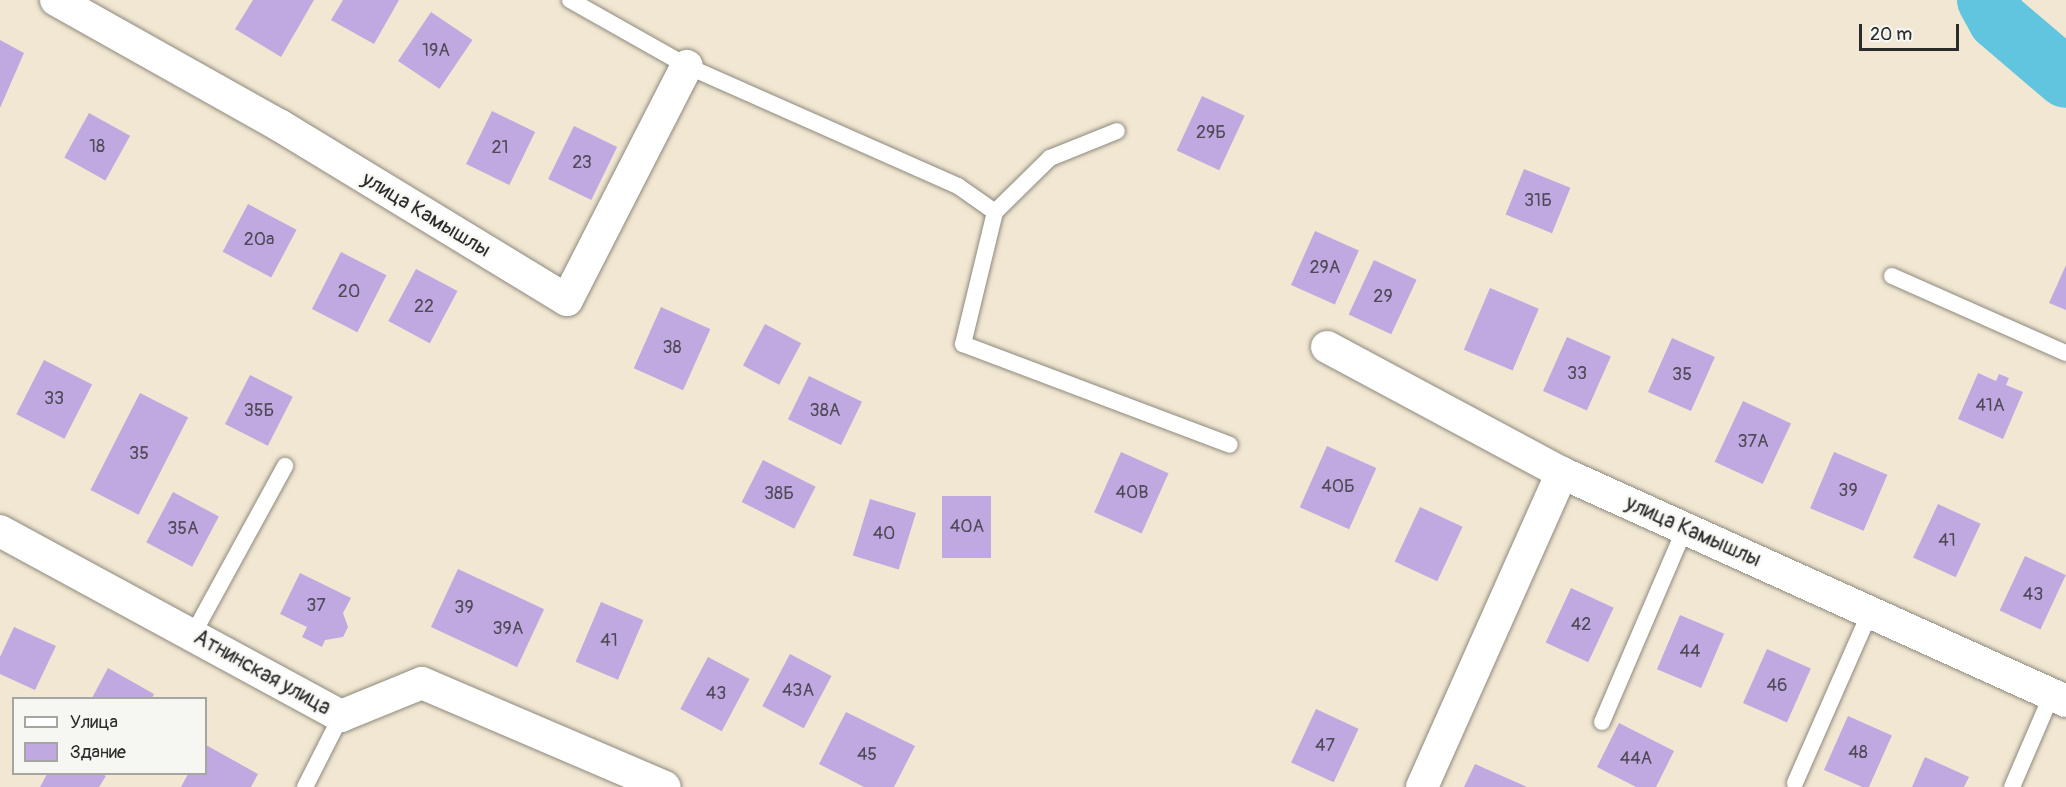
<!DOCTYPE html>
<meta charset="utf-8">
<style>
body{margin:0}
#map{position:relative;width:2066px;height:787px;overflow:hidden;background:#f1e7d2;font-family:Pangolin,sans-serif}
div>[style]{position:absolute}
.river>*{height:60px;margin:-30px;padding:0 30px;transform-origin:30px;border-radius:30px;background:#61c5df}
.building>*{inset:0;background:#c0a9e1;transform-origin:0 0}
.roads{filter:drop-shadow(0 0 2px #8e897e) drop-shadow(0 0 2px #8e897e)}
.service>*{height:16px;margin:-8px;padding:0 8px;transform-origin:8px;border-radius:8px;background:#fff}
.minor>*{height:32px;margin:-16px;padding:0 16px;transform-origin:16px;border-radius:16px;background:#fff}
span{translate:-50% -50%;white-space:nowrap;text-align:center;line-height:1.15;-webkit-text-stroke:4.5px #f6f6f2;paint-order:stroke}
.number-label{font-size:18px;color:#504a58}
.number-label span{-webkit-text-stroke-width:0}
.street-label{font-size:21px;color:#2b2b2b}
.legend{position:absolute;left:12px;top:697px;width:195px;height:78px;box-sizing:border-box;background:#f6f6f2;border:2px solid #a5a5a2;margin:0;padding:8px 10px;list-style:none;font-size:18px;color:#2b2b2b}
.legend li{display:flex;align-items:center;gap:12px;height:30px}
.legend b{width:30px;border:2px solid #a5a5a2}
.scale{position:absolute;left:1859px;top:24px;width:100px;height:27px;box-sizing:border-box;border:3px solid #2b2b2b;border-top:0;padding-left:8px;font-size:18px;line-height:21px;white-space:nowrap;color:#2b2b2b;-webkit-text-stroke:4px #f6f6f2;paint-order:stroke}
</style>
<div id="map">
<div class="river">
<i style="left:1987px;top:0;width:23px;rotate:61deg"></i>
<i style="left:1998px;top:20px;width:89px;rotate:40.5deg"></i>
</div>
<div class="building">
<i style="clip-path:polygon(253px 0,314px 0,281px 57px,235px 29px)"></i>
<i style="clip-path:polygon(343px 0,399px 0,374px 44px,331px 20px)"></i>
<i style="left:431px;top:12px;width:50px;height:59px;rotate:34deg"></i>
<i style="clip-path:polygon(0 40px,24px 53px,0 108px)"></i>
<i style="left:1202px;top:96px;width:47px;height:60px;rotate:25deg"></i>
<i style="left:492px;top:111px;width:48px;height:59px;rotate:26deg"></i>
<i style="left:89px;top:113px;width:47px;height:51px;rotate:29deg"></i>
<i style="left:574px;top:126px;width:48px;height:59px;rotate:26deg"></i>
<i style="left:1524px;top:169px;width:50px;height:49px;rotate:22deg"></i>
<i style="left:248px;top:204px;width:55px;height:54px;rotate:28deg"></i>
<i style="left:1315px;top:231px;width:48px;height:59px;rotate:24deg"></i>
<i style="left:341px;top:252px;width:51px;height:64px;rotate:27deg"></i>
<i style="left:1374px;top:260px;width:47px;height:60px;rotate:25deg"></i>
<i style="clip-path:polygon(2066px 265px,2066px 310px,2049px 303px)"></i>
<i style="left:416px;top:269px;width:47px;height:59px;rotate:28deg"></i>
<i style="left:1490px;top:288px;width:53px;height:67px;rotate:23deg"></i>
<i style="left:661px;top:307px;width:54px;height:67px;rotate:24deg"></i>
<i style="left:765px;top:324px;width:41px;height:47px;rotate:28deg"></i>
<i style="left:1567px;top:337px;width:48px;height:59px;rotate:24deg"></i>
<i style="left:1672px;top:338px;width:47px;height:59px;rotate:24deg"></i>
<i style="left:44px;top:360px;width:54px;height:61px;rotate:27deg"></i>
<i style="clip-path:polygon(1978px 373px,1996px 381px,1999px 374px,2009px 378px,2006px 385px,2023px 392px,2003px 439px,1958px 419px)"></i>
<i style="left:250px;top:375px;width:48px;height:55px;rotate:27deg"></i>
<i style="left:809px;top:376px;width:59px;height:48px;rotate:26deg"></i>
<i style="left:140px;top:393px;width:54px;height:109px;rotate:27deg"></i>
<i style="left:1743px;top:401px;width:53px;height:67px;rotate:25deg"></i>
<i style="left:1327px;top:446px;width:54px;height:67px;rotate:24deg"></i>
<i style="left:1121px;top:452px;width:52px;height:66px;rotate:24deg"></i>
<i style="left:1834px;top:452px;width:58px;height:61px;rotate:23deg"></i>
<i style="left:763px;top:460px;width:59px;height:47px;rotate:27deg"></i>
<i style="left:173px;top:492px;width:52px;height:57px;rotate:28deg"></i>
<i style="left:942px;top:496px;width:49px;height:62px"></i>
<i style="left:870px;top:499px;width:48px;height:59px;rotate:17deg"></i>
<i style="left:1938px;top:504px;width:47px;height:59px;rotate:25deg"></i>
<i style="left:1420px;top:507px;width:47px;height:60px;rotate:25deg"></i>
<i style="left:2025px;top:556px;width:45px;height:60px;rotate:25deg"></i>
<i style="left:458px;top:569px;width:95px;height:64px;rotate:25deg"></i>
<i style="clip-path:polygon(300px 573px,351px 598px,343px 613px,348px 627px,343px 637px,325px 640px,322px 647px,302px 637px,307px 627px,280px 614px)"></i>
<i style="left:1571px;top:588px;width:47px;height:60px;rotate:25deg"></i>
<i style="left:601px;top:602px;width:46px;height:65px;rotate:23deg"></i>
<i style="left:1680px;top:615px;width:48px;height:59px;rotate:23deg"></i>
<i style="clip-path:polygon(14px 627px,56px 646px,35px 690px,0 674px,0 657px)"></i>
<i style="left:1767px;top:649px;width:48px;height:59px;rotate:24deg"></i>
<i style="left:790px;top:654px;width:47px;height:59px;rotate:28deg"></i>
<i style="left:708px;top:657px;width:47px;height:59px;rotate:28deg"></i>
<i style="clip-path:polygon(108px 668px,154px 694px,152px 698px,92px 698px)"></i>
<i style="left:1316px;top:709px;width:47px;height:59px;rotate:25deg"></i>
<i style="clip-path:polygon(846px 712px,915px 746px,894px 787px,864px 787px,819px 764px)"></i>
<i style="left:1848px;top:716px;width:48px;height:59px;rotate:24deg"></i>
<i style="clip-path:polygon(1619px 723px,1674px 751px,1656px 787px,1636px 787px,1597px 767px)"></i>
<i style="clip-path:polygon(206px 745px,258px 774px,251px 787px,181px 787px,188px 774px,206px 774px)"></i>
<i style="clip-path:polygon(1925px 757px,1969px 777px,1964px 787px,1912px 787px)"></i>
<i style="clip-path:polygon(1475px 764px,1527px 787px,1464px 787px)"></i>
<i style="clip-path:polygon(47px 774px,102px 774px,106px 776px,99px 787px,40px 787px)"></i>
</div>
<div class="roads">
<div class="service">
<i style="left:570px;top:0;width:134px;rotate:29.4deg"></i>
<i style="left:687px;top:66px;width:296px;rotate:23.9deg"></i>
<i style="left:958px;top:186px;width:45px;rotate:35.1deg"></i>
<i style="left:995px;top:212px;width:136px;rotate:103.6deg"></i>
<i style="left:963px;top:344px;width:285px;rotate:20.7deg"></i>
<i style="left:995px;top:212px;width:77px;rotate:-44.5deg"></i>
<i style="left:1050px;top:158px;width:72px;rotate:-21.9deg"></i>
<i style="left:1892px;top:276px;width:190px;rotate:23.9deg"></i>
<i style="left:192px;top:636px;width:194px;rotate:-61.3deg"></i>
<i style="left:1602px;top:722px;width:211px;rotate:-66.8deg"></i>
<i style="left:1795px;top:783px;width:187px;rotate:-66.3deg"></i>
<i style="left:305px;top:787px;width:80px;rotate:-63.1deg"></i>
<i style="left:2012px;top:787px;width:101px;rotate:-66.7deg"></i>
</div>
<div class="minor">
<i style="left:56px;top:0;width:256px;rotate:29.3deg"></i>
<i style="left:279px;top:125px;width:337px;rotate:31.3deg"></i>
<i style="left:567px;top:300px;width:263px;rotate:-62.9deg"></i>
<i style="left:1327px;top:347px;width:267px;rotate:28.2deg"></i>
<i style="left:1562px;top:473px;width:553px;rotate:24.34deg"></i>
<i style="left:0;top:531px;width:388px;rotate:28.5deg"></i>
<i style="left:341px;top:716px;width:87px;rotate:-22.2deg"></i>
<i style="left:422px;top:683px;width:264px;rotate:23.2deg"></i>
<i style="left:1422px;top:787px;width:344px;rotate:-66deg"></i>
</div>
</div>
<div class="number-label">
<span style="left:436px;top:51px">19А</span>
<span style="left:1211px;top:133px">29Б</span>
<span style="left:97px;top:147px">18</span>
<span style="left:500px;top:148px">21</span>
<span style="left:582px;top:163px">23</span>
<span style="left:1538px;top:201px">31Б</span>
<span style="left:259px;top:240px">20а</span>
<span style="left:1325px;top:268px">29А</span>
<span style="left:349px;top:292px">20</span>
<span style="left:1383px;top:297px">29</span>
<span style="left:424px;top:307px">22</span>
<span style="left:672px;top:348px">38</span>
<span style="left:1577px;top:374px">33</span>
<span style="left:1682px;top:375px">35</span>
<span style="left:54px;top:399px">33</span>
<span style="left:1990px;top:406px">41А</span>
<span style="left:259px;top:411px">35Б</span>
<span style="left:825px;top:411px">38А</span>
<span style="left:1753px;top:442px">37А</span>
<span style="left:139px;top:454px">35</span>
<span style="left:1338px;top:487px">40Б</span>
<span style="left:1848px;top:491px">39</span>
<span style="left:1132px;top:493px">40В</span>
<span style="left:779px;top:494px">38Б</span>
<span style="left:967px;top:527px">40А</span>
<span style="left:183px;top:529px">35А</span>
<span style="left:884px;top:534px">40</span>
<span style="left:1947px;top:541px">41</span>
<span style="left:2033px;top:595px">43</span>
<span style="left:316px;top:606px">37</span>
<span style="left:464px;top:608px">39</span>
<span style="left:1581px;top:625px">42</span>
<span style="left:508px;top:629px">39А</span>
<span style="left:609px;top:641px">41</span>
<span style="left:1690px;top:652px">44</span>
<span style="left:1777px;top:686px">46</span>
<span style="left:798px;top:691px">43А</span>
<span style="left:716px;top:694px">43</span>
<span style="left:1325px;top:746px">47</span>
<span style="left:1858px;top:753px">48</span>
<span style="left:867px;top:755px">45</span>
<span style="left:1636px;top:759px">44А</span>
</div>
<div class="street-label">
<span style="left:426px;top:215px;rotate:31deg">улица Камышлы</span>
<span style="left:1693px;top:532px;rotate:24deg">улица Камышлы</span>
<span style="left:262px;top:673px;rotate:29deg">Атнинская улица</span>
</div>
<ul class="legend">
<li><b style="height:8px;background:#fff"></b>Улица</li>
<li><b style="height:16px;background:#c0a9e1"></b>Здание</li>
</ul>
<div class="scale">20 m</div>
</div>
